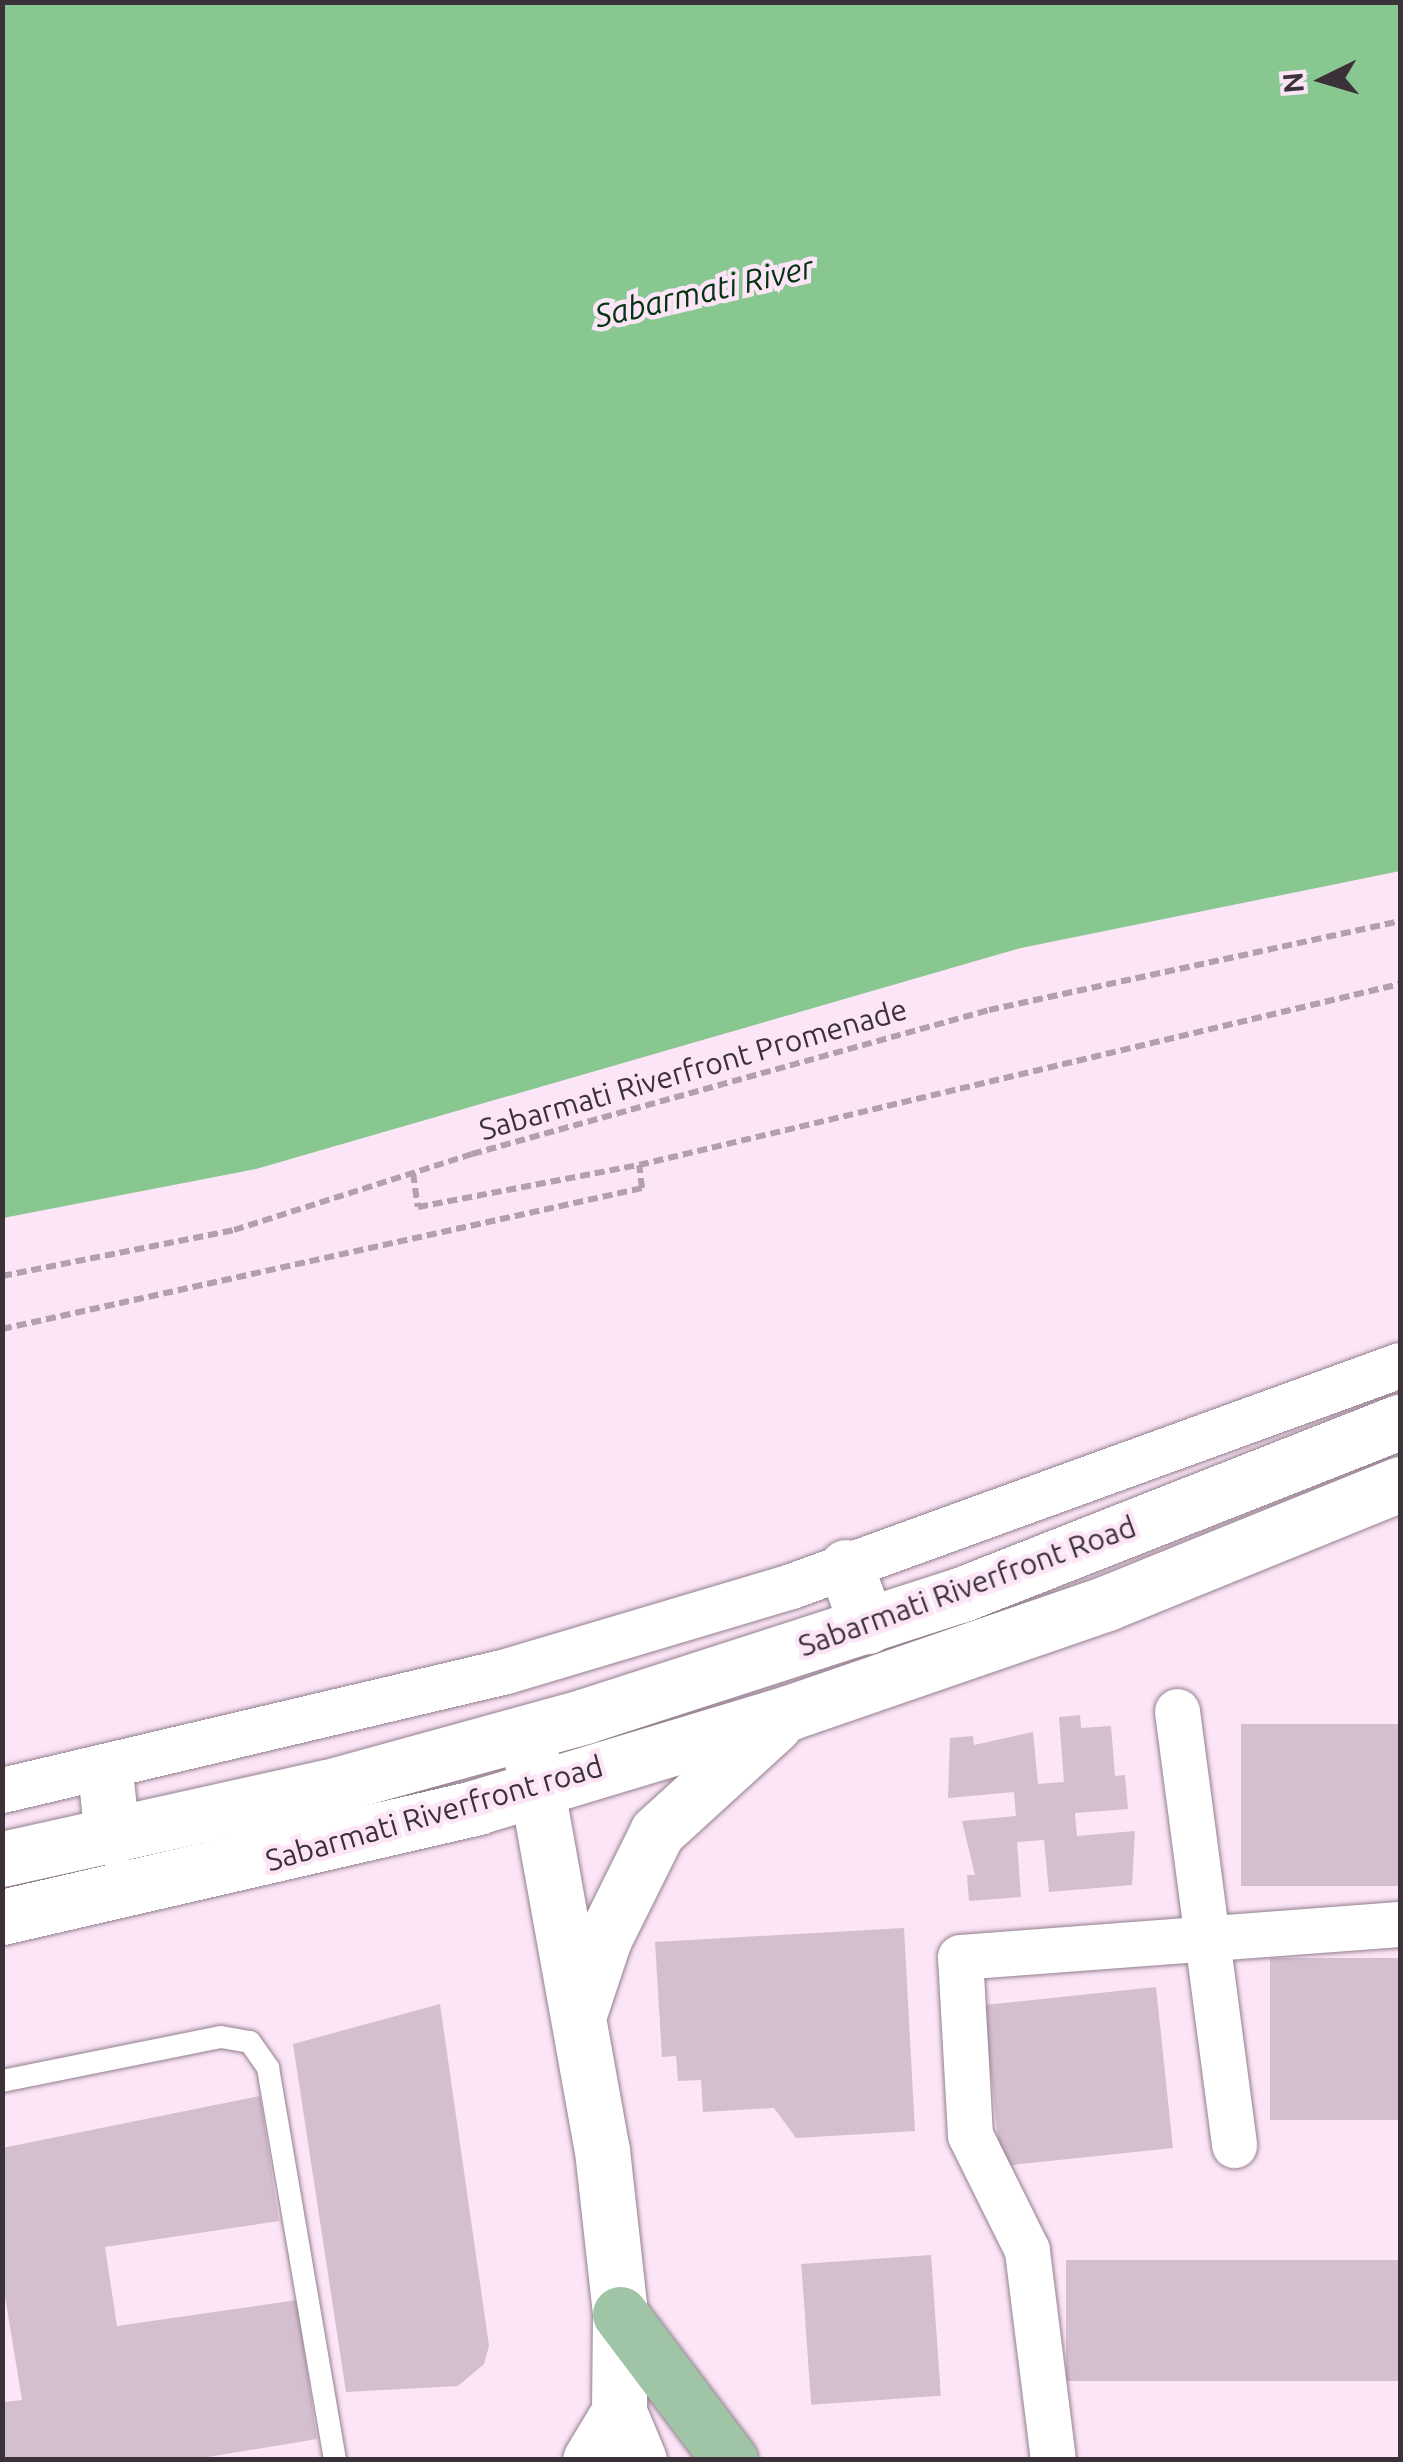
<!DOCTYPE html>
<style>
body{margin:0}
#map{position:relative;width:1403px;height:2462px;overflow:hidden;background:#fbe5f6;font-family:Ubuntu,sans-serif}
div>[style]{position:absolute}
.water>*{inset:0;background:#89c791}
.building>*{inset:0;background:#d4bfcf;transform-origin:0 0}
.path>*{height:6px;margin-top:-3px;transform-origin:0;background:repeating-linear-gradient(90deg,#b1a0ad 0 10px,transparent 0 15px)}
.roads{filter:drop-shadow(0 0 2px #927f8e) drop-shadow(0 0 2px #927f8e)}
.service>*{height:22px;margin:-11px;padding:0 11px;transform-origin:11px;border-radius:11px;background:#fff}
.minor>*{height:45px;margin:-22.5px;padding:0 22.5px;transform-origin:22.5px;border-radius:22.5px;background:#fff}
.tertiary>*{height:55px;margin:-27.5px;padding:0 27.5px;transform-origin:27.5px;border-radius:27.5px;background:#fff}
.primary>*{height:55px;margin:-27.5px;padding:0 27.5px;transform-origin:27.5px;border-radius:27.5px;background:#a0c4a6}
span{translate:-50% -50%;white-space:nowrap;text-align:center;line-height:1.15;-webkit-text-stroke:9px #fbe5f6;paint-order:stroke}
.street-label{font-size:30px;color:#3a3238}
.water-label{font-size:32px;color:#043311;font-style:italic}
.frame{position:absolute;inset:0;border:5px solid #3a3238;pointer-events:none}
.north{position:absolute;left:1273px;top:30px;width:100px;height:100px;-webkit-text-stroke:8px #fbe5f6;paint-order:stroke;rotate:265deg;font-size:28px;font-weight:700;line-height:40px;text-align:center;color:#3a3238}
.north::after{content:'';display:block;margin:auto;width:35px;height:45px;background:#3a3238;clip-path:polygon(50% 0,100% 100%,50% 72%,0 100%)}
</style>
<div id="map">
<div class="water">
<i style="clip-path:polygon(3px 2px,1400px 3px,1400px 871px,1021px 948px,256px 1169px,3px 1218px)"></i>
</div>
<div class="building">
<i style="clip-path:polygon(1080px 1715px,1081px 1728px,1111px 1726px,1115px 1776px,1125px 1775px,1128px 1809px,1075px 1813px,1077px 1836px,1135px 1831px,1132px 1885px,1049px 1892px,1044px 1840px,1017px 1842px,1021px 1897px,969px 1901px,967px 1875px,975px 1875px,962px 1821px,1016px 1816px,1014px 1792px,948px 1798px,950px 1738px,973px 1736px,974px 1745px,1033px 1732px,1038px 1784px,1064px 1782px,1059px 1717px)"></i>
<i style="left:1400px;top:1724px;width:162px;height:159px;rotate:90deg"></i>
<i style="clip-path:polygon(904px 1928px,915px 2131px,796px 2138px,774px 2108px,703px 2112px,701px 2080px,678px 2081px,676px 2056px,662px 2057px,655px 1942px)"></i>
<i style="left:1400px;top:1958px;width:162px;height:130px;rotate:90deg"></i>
<i style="left:1156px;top:1987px;width:162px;height:173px;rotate:84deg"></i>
<i style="clip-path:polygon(440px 2004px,489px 2346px,484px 2364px,458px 2386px,346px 2392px,293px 2044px)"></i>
<i style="clip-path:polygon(260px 2096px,279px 2221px,105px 2247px,117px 2326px,297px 2300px,317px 2439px,190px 2460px,2px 2460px,4px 2402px,22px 2400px,2px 2278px,2px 2148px)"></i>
<i style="left:931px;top:2255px;width:141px;height:130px;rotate:86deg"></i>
<i style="left:1400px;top:2260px;width:121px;height:334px;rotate:90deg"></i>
</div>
<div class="path">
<i style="left:413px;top:1173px;width:34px;rotate:82deg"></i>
<i style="left:418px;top:1207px;width:225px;rotate:-10.8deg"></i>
<i style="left:2px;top:1276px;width:237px;rotate:-11.2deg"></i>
<i style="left:234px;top:1230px;width:250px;rotate:-17.7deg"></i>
<i style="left:472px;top:1154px;width:537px;rotate:-15.56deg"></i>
<i style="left:989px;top:1010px;width:421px;rotate:-12.2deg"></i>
<i style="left:2px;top:1329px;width:655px;rotate:-12.42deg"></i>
<i style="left:642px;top:1188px;width:23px;rotate:-97deg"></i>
<i style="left:639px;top:1165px;width:782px;rotate:-13.38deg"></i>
</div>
<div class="roads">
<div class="service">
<i style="left:2px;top:2081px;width:223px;rotate:-11.4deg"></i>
<i style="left:221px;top:2037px;width:29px;rotate:10deg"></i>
<i style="left:250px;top:2042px;width:32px;rotate:55deg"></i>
<i style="left:268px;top:2068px;width:398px;rotate:80.3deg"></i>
</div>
<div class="minor">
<i style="left:1177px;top:1711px;width:438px;rotate:82.5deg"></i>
<i style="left:2px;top:1790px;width:518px;rotate:-13.28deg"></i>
<i style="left:506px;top:1671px;width:297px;rotate:-16.6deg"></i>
<i style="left:791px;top:1586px;width:648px;rotate:-19.95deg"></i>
<i style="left:1053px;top:2460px;width:212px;rotate:-97.1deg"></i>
<i style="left:1027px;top:2250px;width:128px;rotate:-116.4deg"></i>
<i style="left:970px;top:2135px;width:178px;rotate:-93.2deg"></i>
<i style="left:960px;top:1957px;width:441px;rotate:-4.3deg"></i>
</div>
<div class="tertiary">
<i style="left:846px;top:1567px;width:63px;rotate:70.4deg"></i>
<i style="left:530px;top:1751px;width:405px;rotate:79.8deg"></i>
<i style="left:602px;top:2150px;width:165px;rotate:83.7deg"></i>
<i style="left:620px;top:2314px;width:98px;rotate:90.6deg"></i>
<i style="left:619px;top:2412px;width:52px;rotate:67.4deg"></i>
<i style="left:105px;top:1771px;width:67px;rotate:84deg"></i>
<i style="left:2px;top:1859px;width:334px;rotate:-12.5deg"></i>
<i style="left:328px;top:1787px;width:267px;rotate:-15.4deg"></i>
<i style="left:585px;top:1716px;width:394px;rotate:-17.9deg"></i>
<i style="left:960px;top:1595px;width:473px;rotate:-21.5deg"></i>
<i style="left:2px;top:1917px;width:488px;rotate:-13deg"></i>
<i style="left:477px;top:1807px;width:325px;rotate:-16.8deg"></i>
<i style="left:788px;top:1713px;width:337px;rotate:-19deg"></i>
<i style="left:1107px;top:1603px;width:316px;rotate:-22.1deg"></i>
<i style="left:580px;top:2011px;width:76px;rotate:-71.6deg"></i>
<i style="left:604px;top:1939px;width:119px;rotate:-63.6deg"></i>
<i style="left:657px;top:1832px;width:159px;rotate:-42.4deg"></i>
<i style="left:590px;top:2460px;width:56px;rotate:-58.9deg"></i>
</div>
<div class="primary">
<i style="left:620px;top:2314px;width:183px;rotate:53deg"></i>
</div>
</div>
<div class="street-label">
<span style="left:693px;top:1069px;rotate:-16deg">Sabarmati Riverfront Promenade</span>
<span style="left:967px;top:1586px;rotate:-20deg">Sabarmati Riverfront Road</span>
<span style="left:434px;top:1813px;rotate:-16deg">Sabarmati Riverfront road</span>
</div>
<div class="water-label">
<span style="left:704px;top:291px;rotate:-13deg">Sabarmati River</span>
</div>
<div class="frame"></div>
<div class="north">N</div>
</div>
